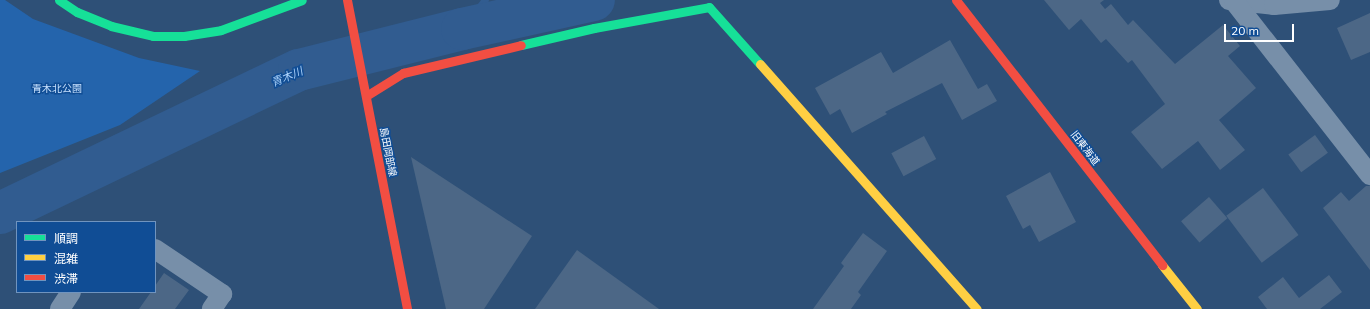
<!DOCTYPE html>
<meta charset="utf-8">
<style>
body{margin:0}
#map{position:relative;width:1370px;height:309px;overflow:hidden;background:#2e5077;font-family:Mulish,"Noto Sans JP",sans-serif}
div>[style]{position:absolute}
.green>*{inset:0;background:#2464ac}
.stream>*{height:7px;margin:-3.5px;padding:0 3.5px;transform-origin:3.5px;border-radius:3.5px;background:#315c90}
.river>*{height:42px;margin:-21px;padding:0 21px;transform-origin:21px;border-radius:21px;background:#315c90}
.building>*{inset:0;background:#4c6786;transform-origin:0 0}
.street>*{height:20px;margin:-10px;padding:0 10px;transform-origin:10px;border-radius:10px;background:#778fa9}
.fast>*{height:9px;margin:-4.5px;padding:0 4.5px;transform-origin:4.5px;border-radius:4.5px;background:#16e098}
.slow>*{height:9px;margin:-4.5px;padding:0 4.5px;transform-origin:4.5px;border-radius:4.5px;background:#ffcf43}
.jam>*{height:9px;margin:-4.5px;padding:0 4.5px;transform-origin:4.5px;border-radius:4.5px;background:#f24e42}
span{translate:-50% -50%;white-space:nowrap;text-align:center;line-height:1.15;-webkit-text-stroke:3px #104d95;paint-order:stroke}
.park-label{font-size:10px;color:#c7e1fe}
.street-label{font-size:10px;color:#fff}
.water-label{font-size:11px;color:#abd1fa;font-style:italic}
.legend{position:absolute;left:16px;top:221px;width:140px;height:72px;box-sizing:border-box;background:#104d95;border:1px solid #7094bf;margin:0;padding:5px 7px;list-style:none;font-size:12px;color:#fff}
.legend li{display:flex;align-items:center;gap:8px;height:20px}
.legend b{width:20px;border:1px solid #7094bf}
.scale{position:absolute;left:1224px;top:24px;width:70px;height:18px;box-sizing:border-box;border:2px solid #fff;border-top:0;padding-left:5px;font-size:12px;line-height:14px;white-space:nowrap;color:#fff;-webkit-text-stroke:3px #104d95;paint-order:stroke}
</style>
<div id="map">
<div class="green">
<i style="clip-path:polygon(0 0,5px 0,33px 19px,139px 58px,200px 71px,120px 125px,0 173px)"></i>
</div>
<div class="stream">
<i style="left:462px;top:29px;width:37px;rotate:-52deg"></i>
</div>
<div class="river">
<i style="left:0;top:213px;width:331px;rotate:-25.6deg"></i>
<i style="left:299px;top:70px;width:168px;rotate:-14.1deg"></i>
<i style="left:462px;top:29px;width:135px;rotate:-12.4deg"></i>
</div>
<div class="building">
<i style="clip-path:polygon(1044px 0,1104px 0,1100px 3px,1105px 9px,1111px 4px,1128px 25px,1133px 20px,1175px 64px,1223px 25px,1240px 46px,1228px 56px,1256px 88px,1219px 120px,1245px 150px,1220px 170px,1198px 141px,1162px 169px,1131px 132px,1165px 104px,1132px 60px,1128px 63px,1106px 39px,1101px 43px,1081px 19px,1069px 30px)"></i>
<i style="clip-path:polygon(1370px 13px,1370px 52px,1351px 60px,1337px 28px)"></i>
<i style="clip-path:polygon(950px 40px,978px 89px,987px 84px,997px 101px,962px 120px,942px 83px,885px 112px,887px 114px,852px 133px,840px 109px,830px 115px,815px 88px,881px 52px,893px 73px)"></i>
<i style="left:1315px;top:135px;width:22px;height:33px;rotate:54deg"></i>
<i style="left:924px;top:136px;width:26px;height:37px;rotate:62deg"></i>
<i style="clip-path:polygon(411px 157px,532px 236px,484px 309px,446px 309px)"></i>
<i style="clip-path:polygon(1050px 172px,1076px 222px,1039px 242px,1030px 225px,1023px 229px,1006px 196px)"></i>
<i style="clip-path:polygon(1366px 186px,1370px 186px,1370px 270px,1323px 208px,1341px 192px,1349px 201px)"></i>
<i style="left:1263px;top:188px;width:59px;height:46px;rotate:53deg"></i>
<i style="left:1209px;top:197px;width:28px;height:37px;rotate:49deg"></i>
<i style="clip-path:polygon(863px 233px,887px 251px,858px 292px,861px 295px,851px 309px,813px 309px,844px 266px,841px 263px)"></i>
<i style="clip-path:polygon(577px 250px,659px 309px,535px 309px)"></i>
<i style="clip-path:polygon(164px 273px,189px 290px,175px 309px,139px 309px,151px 292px,155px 292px,155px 286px)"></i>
<i style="clip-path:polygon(1329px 275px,1342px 292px,1320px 309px,1267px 309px,1258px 297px,1283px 277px,1299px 298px)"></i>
</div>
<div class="street">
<i style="left:1229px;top:0;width:45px;rotate:6.3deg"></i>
<i style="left:1274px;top:5px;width:56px;rotate:-5.1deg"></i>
<i style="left:1234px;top:1px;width:221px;rotate:52deg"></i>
<i style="left:155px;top:249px;width:81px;rotate:33.9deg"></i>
<i style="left:222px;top:294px;width:18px;rotate:124deg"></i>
<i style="left:60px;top:309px;width:20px;rotate:-57deg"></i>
</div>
<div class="fast">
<i style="left:59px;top:0;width:22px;rotate:34deg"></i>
<i style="left:77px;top:12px;width:37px;rotate:22deg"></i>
<i style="left:111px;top:26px;width:43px;rotate:13.4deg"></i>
<i style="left:153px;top:36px;width:31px"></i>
<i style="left:184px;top:36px;width:37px;rotate:-9deg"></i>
<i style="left:221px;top:30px;width:86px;rotate:-20.3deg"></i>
<i style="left:521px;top:45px;width:75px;rotate:-13.1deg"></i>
<i style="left:594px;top:28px;width:117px;rotate:-10.3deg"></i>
<i style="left:709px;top:7px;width:76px;rotate:48.2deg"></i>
</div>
<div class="slow">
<i style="left:760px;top:64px;width:327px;rotate:48.5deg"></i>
<i style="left:1162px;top:265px;width:56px;rotate:51.5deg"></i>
</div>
<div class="jam">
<i style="left:347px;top:0;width:315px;rotate:79deg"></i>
<i style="left:956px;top:0;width:336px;rotate:52.1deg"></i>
<i style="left:366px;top:96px;width:44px;rotate:-31.9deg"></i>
<i style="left:403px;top:73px;width:121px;rotate:-13.3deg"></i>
</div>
<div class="park-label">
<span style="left:57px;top:89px">青木北公園</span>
</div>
<div class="street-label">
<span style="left:1085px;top:148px;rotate:52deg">旧東海道</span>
<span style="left:388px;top:152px;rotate:79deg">島田岡部線</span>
</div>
<div class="water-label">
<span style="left:287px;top:77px;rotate:-23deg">青木川</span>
</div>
<ul class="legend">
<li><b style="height:5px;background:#16e098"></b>順調</li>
<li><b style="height:5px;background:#ffcf43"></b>混雑</li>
<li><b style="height:5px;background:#f24e42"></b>渋滞</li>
</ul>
<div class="scale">20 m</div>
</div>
